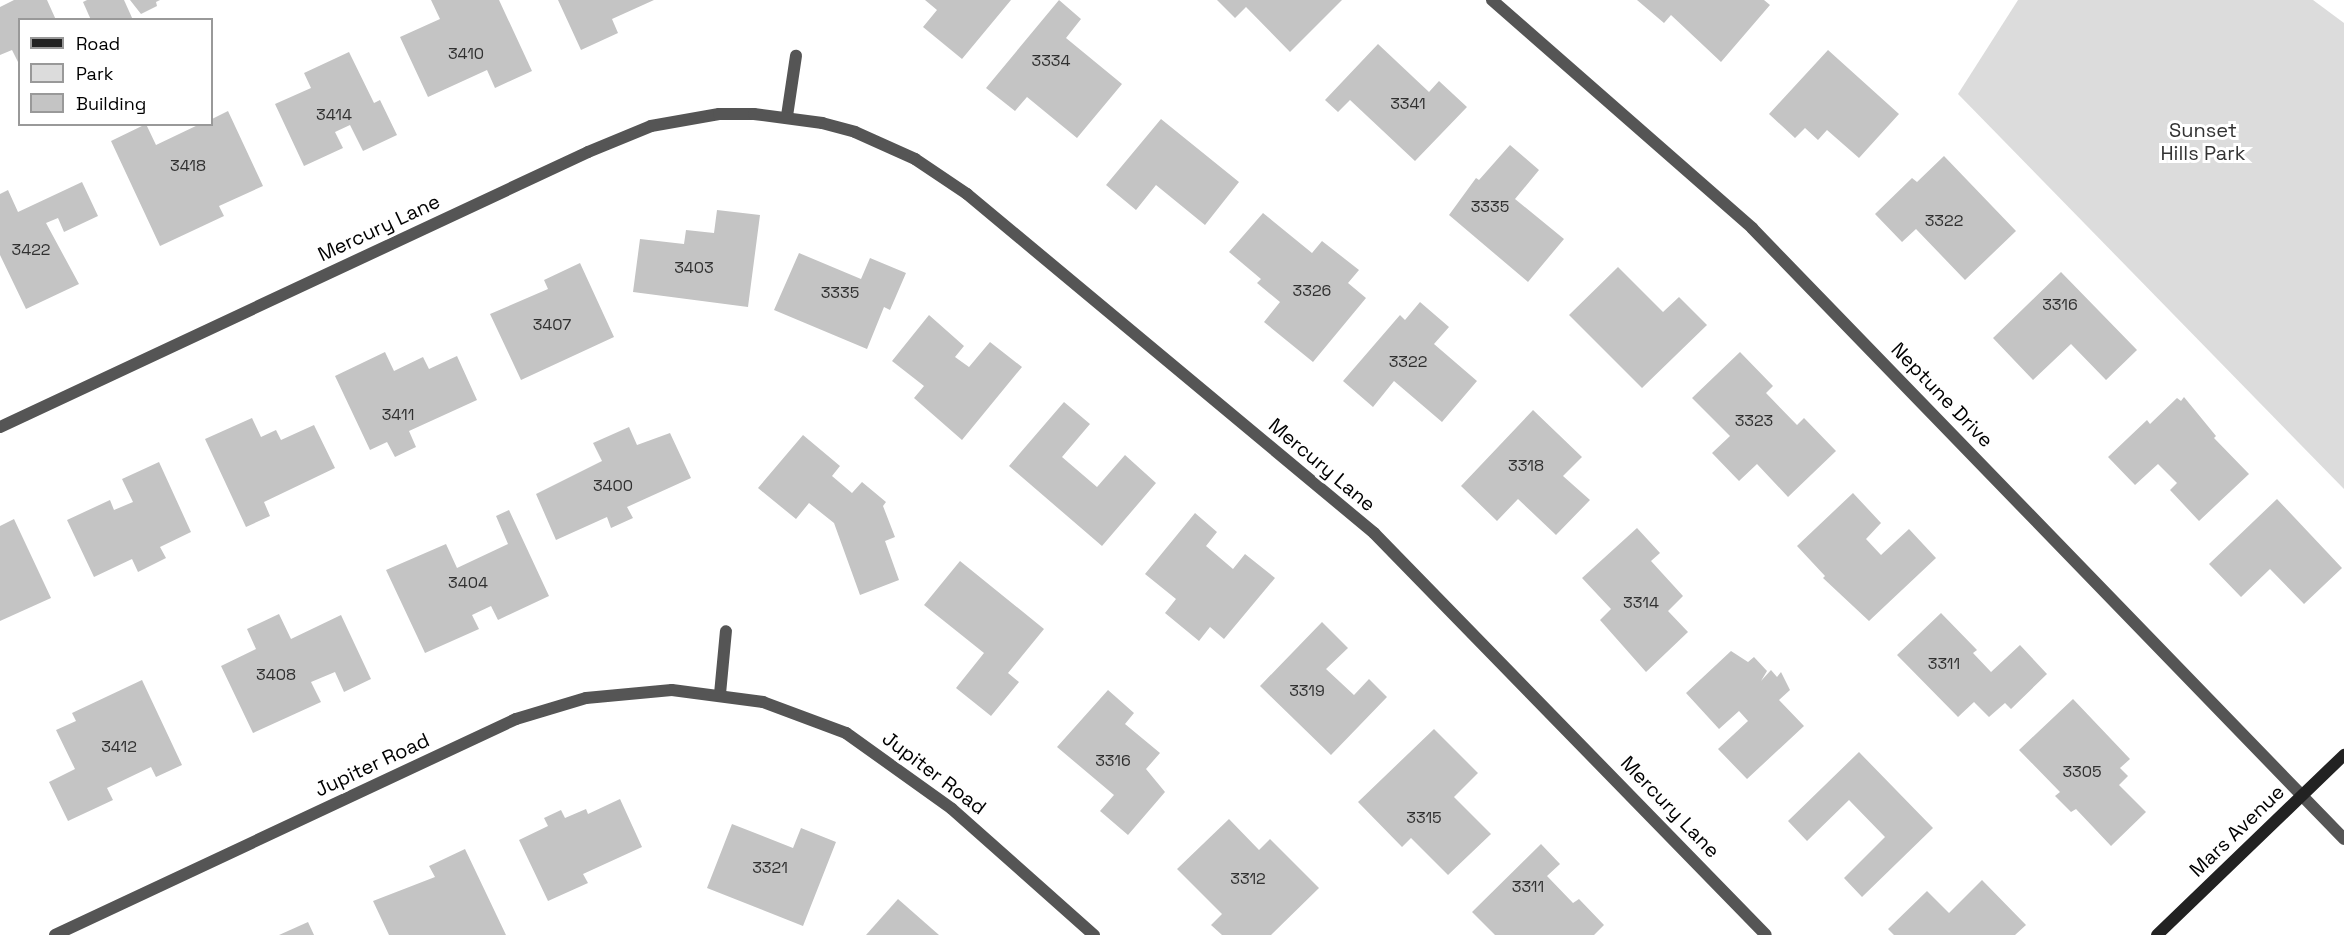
<!DOCTYPE html>
<style>
body{margin:0}
#map{position:relative;width:2344px;height:935px;overflow:hidden;background:#fff;font-family:"Space Grotesk",sans-serif}
div>[style]{position:absolute}
.green>*{inset:0;background:#dcdcdc}
.building>*{inset:0;background:#c4c4c4}
.street>*{height:12px;margin:-6px;padding:0 6px;transform-origin:6px;border-radius:6px;background:#555}
.secondary>*{height:12px;margin:-6px;padding:0 6px;transform-origin:6px;border-radius:6px;background:#222}
span{translate:-50% -50%;white-space:nowrap;text-align:center;line-height:1.15;-webkit-text-stroke:6px #fff;paint-order:stroke}
.number-label{font-size:16px;color:#313131}
.number-label span{-webkit-text-stroke-width:0}
.park-label{font-size:20px;color:#333}
.street-label{font-size:20px;color:#000}
.legend{position:absolute;left:18px;top:18px;width:195px;height:108px;box-sizing:border-box;background:#fff;border:2px solid #999;margin:0;padding:8px 10px;list-style:none;font-size:18px;color:#000}
.legend li{display:flex;align-items:center;gap:12px;height:30px}
.legend b{width:30px;border:2px solid #999}
</style>
<div id="map">
<div class="green">
<i style="clip-path:polygon(2018px 0,2313px 0,2344px 23px,2344px 489px,1958px 94px)"></i>
</div>
<div class="building">
<i style="clip-path:polygon(14px 0,47px 0,56px 20px,20px 20px,20px 66px,12px 50px,0 55px,0 7px)"></i>
<i style="clip-path:polygon(87px 0,124px 0,133px 20px,91px 20px,83px 2px)"></i>
<i style="clip-path:polygon(130px 0,160px 0,156px 2px,157px 6px,141px 14px)"></i>
<i style="clip-path:polygon(431px 0,499px 0,532px 71px,495px 88px,487px 70px,428px 97px,400px 37px,440px 19px)"></i>
<i style="clip-path:polygon(558px 0,654px 0,612px 19px,618px 33px,581px 50px)"></i>
<i style="clip-path:polygon(925px 0,1011px 0,962px 59px,923px 27px,937px 10px)"></i>
<i style="clip-path:polygon(1059px 0,1081px 19px,1066px 38px,1122px 84px,1077px 138px,1027px 97px,1015px 111px,986px 88px)"></i>
<i style="clip-path:polygon(1217px 0,1342px 0,1290px 52px,1246px 7px,1235px 18px)"></i>
<i style="clip-path:polygon(1637px 0,1764px 0,1770px 5px,1721px 62px,1671px 15px,1664px 23px)"></i>
<i style="clip-path:polygon(1378px 44px,1429px 92px,1439px 81px,1467px 107px,1415px 161px,1350px 100px,1338px 112px,1325px 100px)"></i>
<i style="clip-path:polygon(1828px 50px,1899px 114px,1859px 158px,1827px 130px,1818px 140px,1805px 128px,1795px 138px,1769px 114px)"></i>
<i style="clip-path:polygon(349px 52px,374px 103px,380px 100px,397px 135px,363px 151px,350px 125px,335px 132px,343px 148px,304px 166px,275px 104px,311px 88px,304px 73px)"></i>
<i style="clip-path:polygon(228px 111px,263px 186px,219px 206px,224px 216px,160px 246px,111px 141px,146px 124px,156px 145px,200px 124px,212px 124px,212px 119px)"></i>
<i style="clip-path:polygon(1161px 119px,1239px 182px,1205px 225px,1156px 185px,1136px 210px,1106px 185px)"></i>
<i style="clip-path:polygon(1510px 145px,1539px 170px,1515px 199px,1564px 239px,1528px 282px,1449px 215px,1476px 178px,1479px 180px)"></i>
<i style="clip-path:polygon(1944px 156px,2016px 231px,1965px 280px,1916px 229px,1902px 242px,1875px 214px,1912px 178px,1917px 182px)"></i>
<i style="clip-path:polygon(82px 182px,98px 216px,64px 232px,58px 218px,46px 223px,79px 284px,26px 309px,0 255px,0 194px,8px 190px,18px 212px)"></i>
<i style="clip-path:polygon(717px 210px,760px 215px,748px 307px,633px 292px,640px 239px,684px 244px,686px 230px,714px 233px)"></i>
<i style="clip-path:polygon(1263px 213px,1312px 253px,1322px 241px,1359px 270px,1348px 283px,1366px 298px,1313px 362px,1264px 322px,1280px 302px,1257px 283px,1261px 279px,1229px 252px)"></i>
<i style="clip-path:polygon(799px 253px,861px 279px,870px 258px,906px 273px,890px 310px,884px 307px,867px 349px,774px 310px)"></i>
<i style="clip-path:polygon(580px 263px,614px 337px,521px 380px,490px 314px,548px 289px,544px 280px)"></i>
<i style="clip-path:polygon(1618px 267px,1663px 312px,1679px 297px,1707px 325px,1642px 388px,1569px 315px)"></i>
<i style="clip-path:polygon(2061px 272px,2137px 350px,2106px 380px,2071px 344px,2033px 380px,1993px 338px)"></i>
<i style="clip-path:polygon(1420px 302px,1449px 327px,1434px 344px,1477px 381px,1442px 422px,1394px 381px,1373px 407px,1343px 381px,1400px 315px,1405px 320px)"></i>
<i style="clip-path:polygon(929px 315px,964px 346px,955px 357px,969px 367px,990px 342px,1022px 367px,962px 440px,914px 398px,924px 386px,892px 361px)"></i>
<i style="clip-path:polygon(385px 352px,394px 371px,423px 357px,429px 369px,457px 356px,477px 400px,409px 431px,416px 447px,395px 457px,387px 442px,370px 450px,335px 376px)"></i>
<i style="clip-path:polygon(1740px 352px,1773px 386px,1766px 393px,1797px 425px,1804px 418px,1836px 451px,1788px 497px,1757px 464px,1739px 481px,1712px 453px,1730px 436px,1692px 398px)"></i>
<i style="clip-path:polygon(2184px 397px,2216px 436px,2214px 438px,2249px 474px,2199px 521px,2170px 490px,2177px 483px,2158px 464px,2135px 485px,2108px 457px,2147px 420px,2150px 424px,2177px 398px,2181px 401px)"></i>
<i style="clip-path:polygon(1064px 402px,1090px 424px,1062px 457px,1097px 487px,1125px 455px,1156px 483px,1102px 546px,1009px 466px)"></i>
<i style="clip-path:polygon(1533px 410px,1582px 457px,1563px 476px,1590px 500px,1556px 535px,1518px 499px,1497px 521px,1461px 486px)"></i>
<i style="clip-path:polygon(252px 418px,261px 437px,276px 430px,281px 440px,314px 425px,335px 468px,264px 502px,270px 516px,246px 527px,205px 439px)"></i>
<i style="clip-path:polygon(629px 427px,637px 445px,670px 433px,691px 478px,627px 507px,633px 518px,611px 528px,607px 517px,556px 540px,536px 494px,602px 461px,593px 443px)"></i>
<i style="clip-path:polygon(803px 435px,840px 466px,832px 476px,852px 493px,862px 482px,886px 502px,883px 506px,895px 537px,885px 541px,899px 580px,860px 595px,834px 523px,809px 503px,796px 519px,758px 488px)"></i>
<i style="clip-path:polygon(159px 462px,191px 532px,160px 547px,166px 558px,138px 572px,132px 559px,94px 577px,67px 520px,110px 500px,114px 510px,133px 502px,122px 479px)"></i>
<i style="clip-path:polygon(1853px 493px,1881px 523px,1866px 539px,1881px 555px,1909px 529px,1936px 558px,1869px 621px,1823px 578px,1825px 576px,1797px 546px)"></i>
<i style="clip-path:polygon(2277px 499px,2342px 568px,2304px 604px,2270px 569px,2241px 597px,2209px 564px)"></i>
<i style="clip-path:polygon(509px 510px,549px 596px,498px 620px,491px 606px,472px 615px,479px 629px,425px 653px,386px 570px,446px 544px,457px 568px,508px 544px,496px 516px)"></i>
<i style="clip-path:polygon(1195px 513px,1217px 532px,1206px 546px,1233px 569px,1245px 554px,1275px 578px,1224px 639px,1210px 627px,1199px 641px,1165px 613px,1176px 599px,1145px 574px)"></i>
<i style="clip-path:polygon(14px 519px,51px 598px,0 621px,0 526px)"></i>
<i style="clip-path:polygon(1637px 528px,1660px 553px,1651px 561px,1683px 596px,1668px 611px,1688px 632px,1646px 672px,1600px 620px,1611px 609px,1582px 578px)"></i>
<i style="clip-path:polygon(960px 561px,1044px 629px,1008px 673px,1019px 682px,991px 716px,956px 688px,984px 653px,924px 605px)"></i>
<i style="clip-path:polygon(1941px 613px,1977px 650px,1973px 653px,1991px 672px,2020px 645px,2047px 674px,2011px 709px,2005px 703px,1989px 717px,1974px 702px,1958px 717px,1897px 655px)"></i>
<i style="clip-path:polygon(279px 614px,291px 639px,341px 615px,371px 679px,344px 692px,335px 672px,311px 682px,321px 702px,253px 733px,221px 666px,256px 649px,247px 629px)"></i>
<i style="clip-path:polygon(1322px 622px,1348px 648px,1326px 669px,1354px 695px,1369px 679px,1387px 697px,1331px 755px,1260px 686px)"></i>
<i style="clip-path:polygon(1731px 651px,1748px 662px,1754px 657px,1767px 671px,1761px 681px,1771px 670px,1777px 677px,1781px 672px,1790px 690px,1779px 700px,1804px 726px,1747px 779px,1718px 749px,1748px 721px,1739px 711px,1719px 729px,1686px 693px)"></i>
<i style="clip-path:polygon(142px 680px,182px 765px,156px 777px,151px 767px,107px 788px,113px 800px,68px 821px,49px 782px,75px 769px,56px 730px,76px 721px,72px 713px)"></i>
<i style="clip-path:polygon(1108px 690px,1134px 713px,1125px 724px,1160px 753px,1146px 769px,1165px 792px,1128px 835px,1100px 811px,1114px 795px,1057px 747px)"></i>
<i style="clip-path:polygon(2073px 699px,2130px 759px,2120px 768px,2128px 776px,2119px 785px,2146px 812px,2111px 846px,2076px 809px,2071px 812px,2055px 796px,2060px 792px,2019px 750px)"></i>
<i style="clip-path:polygon(1434px 729px,1478px 773px,1454px 797px,1491px 834px,1448px 875px,1411px 838px,1402px 847px,1358px 802px)"></i>
<i style="clip-path:polygon(1859px 752px,1933px 828px,1862px 897px,1844px 878px,1885px 837px,1849px 800px,1807px 841px,1788px 821px)"></i>
<i style="clip-path:polygon(620px 799px,642px 847px,583px 874px,588px 883px,548px 901px,519px 840px,548px 826px,544px 818px,561px 810px,565px 818px,586px 809px,588px 814px)"></i>
<i style="clip-path:polygon(1229px 819px,1259px 850px,1270px 839px,1319px 888px,1271px 935px,1222px 935px,1211px 925px,1222px 914px,1177px 869px)"></i>
<i style="clip-path:polygon(732px 824px,793px 848px,801px 828px,836px 842px,803px 926px,707px 888px)"></i>
<i style="clip-path:polygon(1541px 844px,1560px 864px,1547px 876px,1573px 903px,1579px 899px,1604px 925px,1594px 935px,1495px 935px,1472px 912px)"></i>
<i style="clip-path:polygon(465px 849px,506px 935px,389px 935px,373px 901px,435px 877px,429px 866px)"></i>
<i style="clip-path:polygon(1982px 880px,2026px 925px,2015px 935px,1894px 935px,1888px 929px,1927px 891px,1949px 913px)"></i>
<i style="clip-path:polygon(898px 899px,939px 935px,866px 935px)"></i>
<i style="clip-path:polygon(308px 922px,314px 935px,279px 935px)"></i>
</div>
<div class="street">
<i style="left:1492px;top:0;width:346px;rotate:41.2deg"></i>
<i style="left:1752px;top:228px;width:851px;rotate:45.9deg"></i>
<i style="left:787px;top:116px;width:61px;rotate:-81.5deg"></i>
<i style="left:0;top:427px;width:649px;rotate:-25.06deg"></i>
<i style="left:588px;top:152px;width:68px;rotate:-22.4deg"></i>
<i style="left:651px;top:126px;width:69px;rotate:-10deg"></i>
<i style="left:719px;top:114px;width:35px"></i>
<i style="left:754px;top:114px;width:69px;rotate:7.5deg"></i>
<i style="left:822px;top:123px;width:34px;rotate:15deg"></i>
<i style="left:855px;top:132px;width:66px;rotate:24.2deg"></i>
<i style="left:915px;top:159px;width:63px;rotate:33.9deg"></i>
<i style="left:967px;top:194px;width:530px;rotate:39.79deg"></i>
<i style="left:1374px;top:533px;width:561px;rotate:45.72deg"></i>
<i style="left:720px;top:694px;width:63px;rotate:-84.6deg"></i>
<i style="left:55px;top:935px;width:509px;rotate:-25.11deg"></i>
<i style="left:516px;top:719px;width:73px;rotate:-16.7deg"></i>
<i style="left:586px;top:698px;width:86px;rotate:-5.3deg"></i>
<i style="left:672px;top:690px;width:92px;rotate:7.5deg"></i>
<i style="left:763px;top:702px;width:89px;rotate:20.5deg"></i>
<i style="left:846px;top:733px;width:130px;rotate:35.6deg"></i>
<i style="left:952px;top:809px;width:190px;rotate:41.6deg"></i>
</div>
<div class="secondary">
<i style="left:2157px;top:935px;width:260px;rotate:-43.9deg"></i>
</div>
<div class="number-label">
<span style="left:466px;top:54px">3410</span>
<span style="left:1051px;top:61px">3334</span>
<span style="left:1408px;top:104px">3341</span>
<span style="left:334px;top:115px">3414</span>
<span style="left:188px;top:166px">3418</span>
<span style="left:1490px;top:207px">3335</span>
<span style="left:1944px;top:221px">3322</span>
<span style="left:31px;top:250px">3422</span>
<span style="left:694px;top:268px">3403</span>
<span style="left:1312px;top:291px">3326</span>
<span style="left:840px;top:293px">3335</span>
<span style="left:2060px;top:305px">3316</span>
<span style="left:552px;top:325px">3407</span>
<span style="left:1408px;top:362px">3322</span>
<span style="left:398px;top:415px">3411</span>
<span style="left:1754px;top:421px">3323</span>
<span style="left:1526px;top:466px">3318</span>
<span style="left:613px;top:486px">3400</span>
<span style="left:468px;top:583px">3404</span>
<span style="left:1641px;top:603px">3314</span>
<span style="left:1944px;top:664px">3311</span>
<span style="left:276px;top:675px">3408</span>
<span style="left:1307px;top:691px">3319</span>
<span style="left:119px;top:747px">3412</span>
<span style="left:1113px;top:761px">3316</span>
<span style="left:2082px;top:772px">3305</span>
<span style="left:1424px;top:818px">3315</span>
<span style="left:770px;top:868px">3321</span>
<span style="left:1248px;top:879px">3312</span>
<span style="left:1528px;top:887px">3311</span>
</div>
<div class="park-label">
<span style="left:2203px;top:142px">Sunset<br>Hills Park</span>
</div>
<div class="street-label">
<span style="left:379px;top:228px;rotate:-25deg">Mercury Lane</span>
<span style="left:1942px;top:395px;rotate:46deg">Neptune Drive</span>
<span style="left:1322px;top:465px;rotate:40deg">Mercury Lane</span>
<span style="left:372px;top:765px;rotate:-25deg">Jupiter Road</span>
<span style="left:934px;top:773px;rotate:37deg">Jupiter Road</span>
<span style="left:1670px;top:807px;rotate:46deg">Mercury Lane</span>
<span style="left:2237px;top:831px;rotate:-44deg">Mars Avenue</span>
</div>
<ul class="legend">
<li><b style="height:8px;background:#222"></b>Road</li>
<li><b style="height:16px;background:#dcdcdc"></b>Park</li>
<li><b style="height:16px;background:#c4c4c4"></b>Building</li>
</ul>
</div>
